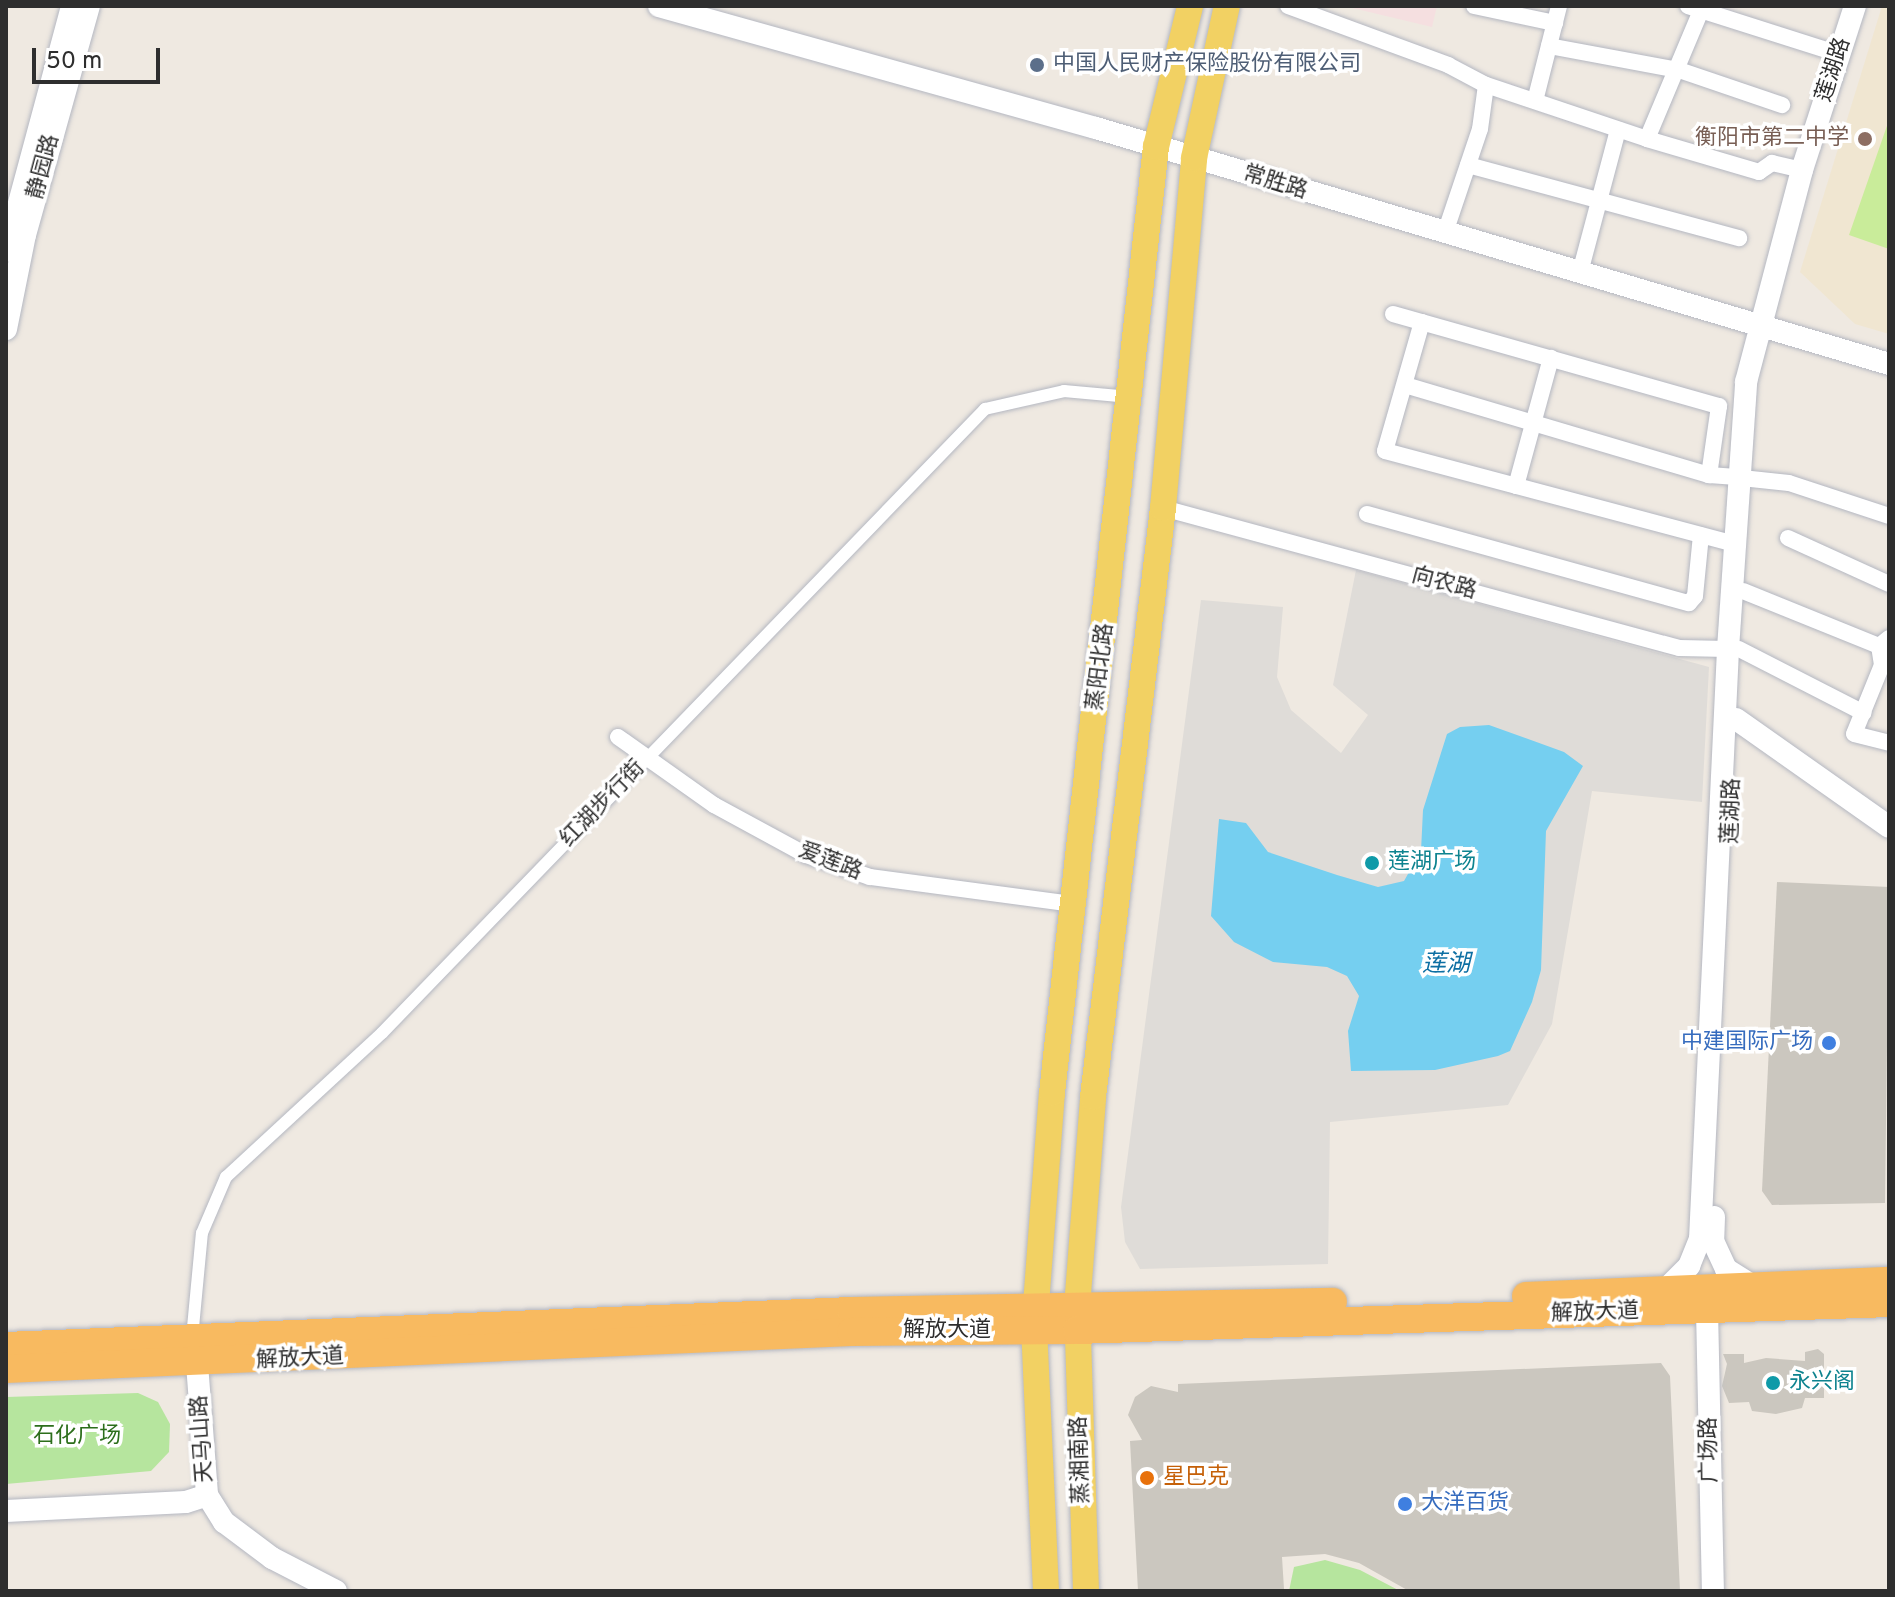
<!DOCTYPE html>
<meta charset="utf-8">
<style>
body{margin:0}
#map{position:relative;width:1895px;height:1597px;overflow:hidden;background:#efe9e1;font-family:Overpass,"Noto Sans SC",sans-serif}
div>[style]{position:absolute}
.education>*{inset:0;background:#f0e6d1}
.medical>*{inset:0;background:#f5dfe0}
.green>*{inset:0;background:#b6e59e}
.pitch>*{inset:0;background:#c9ec9a}
.plaza>*{inset:0;background:#dfdcd8}
.water>*{inset:0;background:#75cff0}
.building>*{inset:0;background:#cbc7bf}
.roads{filter:drop-shadow(0 0 2px #b4b7c1) drop-shadow(0 0 2px #b4b7c1)}
.pedestrian>*{height:12px;margin:-6px;padding:0 6px;transform-origin:6px;border-radius:6px;background:#fff}
.minor>*{height:16px;margin:-8px;padding:0 8px;transform-origin:8px;border-radius:8px;background:#fff}
.tertiary>*{height:22px;margin:-11px;padding:0 11px;transform-origin:11px;border-radius:11px;background:#fff}
.primary>*{height:26px;margin:-13px;padding:0 13px;transform-origin:13px;border-radius:13px;background:#f2d163}
.trunk>*{height:28px;margin:-14px;padding:0 14px;transform-origin:14px;border-radius:14px;background:#f8ba60}
.dots>*{width:22px;height:22px;translate:-50% -50%;box-sizing:border-box;border:4px solid #fff;border-radius:50%}
span{translate:-50% -50%;white-space:nowrap;text-align:center;line-height:1.15;-webkit-text-stroke:7px #fff;paint-order:stroke}
.service-label{font-size:22px;color:#4e5e75}
.left{translate:0 -50%;text-align:left}
.street-label{font-size:22px;color:#2e2e2e}
.education-label{font-size:22px;color:#785e54}
.right{translate:-100% -50%;text-align:right}
.culture-label{font-size:22px;color:#0d838f}
.shop-label{font-size:22px;color:#366cbe}
.park-label{font-size:22px;color:#2c6e1b}
.food-label{font-size:22px;color:#c56008}
.water-label{font-size:24px;color:#0d6fa3;font-style:italic}
.frame{position:absolute;inset:0;border:8px solid #2e2e2e;pointer-events:none}
.scale{position:absolute;left:32px;top:48px;width:128px;height:36px;box-sizing:border-box;border:4px solid #2e2e2e;border-top:0;padding-left:10px;font-size:24px;line-height:28px;white-space:nowrap;color:#2e2e2e;-webkit-text-stroke:6px #fff;paint-order:stroke}
</style>
<div id="map">
<div class="education">
<i style="clip-path:polygon(1882px 6px,1889px 6px,1889px 334px,1855px 324px,1800px 272px)"></i>
</div>
<div class="medical">
<i style="clip-path:polygon(1344px 6px,1437px 6px,1432px 27px)"></i>
</div>
<div class="green">
<i style="clip-path:polygon(138px 1393px,158px 1402px,170px 1424px,169px 1452px,151px 1471px,6px 1484px,6px 1397px)"></i>
<i style="clip-path:polygon(1325px 1560px,1360px 1570px,1400px 1591px,1289px 1591px,1294px 1567px)"></i>
</div>
<div class="pitch">
<i style="clip-path:polygon(1889px 120px,1889px 249px,1849px 235px)"></i>
</div>
<div class="plaza">
<i style="clip-path:polygon(1356px 570px,1709px 667px,1702px 802px,1592px 791px,1552px 1024px,1508px 1105px,1330px 1122px,1328px 1264px,1140px 1269px,1125px 1242px,1121px 1207px,1201px 600px,1283px 607px,1277px 677px,1291px 710px,1341px 753px,1368px 715px,1333px 685px)"></i>
</div>
<div class="water">
<i style="clip-path:polygon(1489px 725px,1564px 752px,1583px 766px,1546px 831px,1541px 970px,1532px 1002px,1510px 1051px,1498px 1056px,1435px 1070px,1351px 1071px,1348px 1031px,1359px 996px,1347px 976px,1327px 967px,1273px 962px,1234px 942px,1211px 916px,1219px 819px,1246px 823px,1268px 852px,1337px 875px,1378px 887px,1404px 881px,1421px 851px,1423px 810px,1447px 734px,1460px 727px)"></i>
</div>
<div class="building">
<i style="clip-path:polygon(1777px 882px,1889px 887px,1885px 1203px,1772px 1205px,1762px 1191px)"></i>
<i style="clip-path:polygon(1818px 1349px,1824px 1354px,1824px 1398px,1805px 1398px,1802px 1408px,1776px 1414px,1752px 1411px,1749px 1402px,1729px 1403px,1722px 1386px,1727px 1364px,1723px 1354px,1744px 1354px,1744px 1363px,1766px 1358px,1805px 1361px,1805px 1352px)"></i>
<i style="clip-path:polygon(1661px 1363px,1670px 1376px,1680px 1591px,1409px 1591px,1359px 1563px,1325px 1554px,1282px 1557px,1284px 1589px,1138px 1591px,1130px 1441px,1142px 1440px,1128px 1415px,1135px 1397px,1151px 1386px,1178px 1392px,1178px 1384px)"></i>
</div>
<div class="roads">
<div class="pedestrian">
<i style="left:192px;top:1338px;width:105px;rotate:-84.6deg"></i>
<i style="left:202px;top:1233px;width:61px;rotate:-66.8deg"></i>
<i style="left:226px;top:1177px;width:212px;rotate:-42.7deg"></i>
<i style="left:382px;top:1033px;width:868px;rotate:-45.98deg"></i>
<i style="left:985px;top:409px;width:81px;rotate:-12.8deg"></i>
<i style="left:1064px;top:391px;width:66px;rotate:5.2deg"></i>
</div>
<div class="minor">
<i style="left:1288px;top:6px;width:171px;rotate:20.2deg"></i>
<i style="left:1448px;top:65px;width:43px;rotate:27.8deg"></i>
<i style="left:1486px;top:85px;width:170px;rotate:18.5deg"></i>
<i style="left:1647px;top:139px;width:117px;rotate:16.4deg"></i>
<i style="left:1759px;top:172px;width:16px;rotate:-35deg"></i>
<i style="left:1772px;top:163px;width:31px;rotate:13deg"></i>
<i style="left:1474px;top:6px;width:83px;rotate:11.9deg"></i>
<i style="left:1688px;top:6px;width:158px;rotate:17.6deg"></i>
<i style="left:1549px;top:46px;width:132px;rotate:10.5deg"></i>
<i style="left:1679px;top:70px;width:109px;rotate:18.8deg"></i>
<i style="left:1535px;top:101px;width:98px;rotate:-75.8deg"></i>
<i style="left:1647px;top:139px;width:144px;rotate:-67.2deg"></i>
<i style="left:1468px;top:165px;width:281px;rotate:15.1deg"></i>
<i style="left:1448px;top:224px;width:100px;rotate:-71.4deg"></i>
<i style="left:1480px;top:129px;width:44px;rotate:-82.2deg"></i>
<i style="left:1582px;top:265px;width:140px;rotate:-75.1deg"></i>
<i style="left:1393px;top:314px;width:339px;rotate:15.8deg"></i>
<i style="left:1719px;top:406px;width:70px;rotate:98.2deg"></i>
<i style="left:1422px;top:322px;width:134px;rotate:106deg"></i>
<i style="left:1385px;top:451px;width:362px;rotate:14.9deg"></i>
<i style="left:1405px;top:385px;width:317px;rotate:16.5deg"></i>
<i style="left:1709px;top:475px;width:31px;rotate:4deg"></i>
<i style="left:1751px;top:479px;width:38px;rotate:6deg"></i>
<i style="left:1789px;top:483px;width:105px;rotate:18.3deg"></i>
<i style="left:1516px;top:486px;width:133px;rotate:-74.7deg"></i>
<i style="left:1163px;top:508px;width:535px;rotate:15.18deg"></i>
<i style="left:1679px;top:648px;width:49px;rotate:1.2deg"></i>
<i style="left:1367px;top:514px;width:334px;rotate:15.5deg"></i>
<i style="left:1689px;top:603px;width:9px;rotate:-49deg"></i>
<i style="left:1695px;top:596px;width:61px;rotate:-84.4deg"></i>
<i style="left:1788px;top:538px;width:111px;rotate:24.5deg"></i>
<i style="left:1743px;top:591px;width:147px;rotate:22deg"></i>
<i style="left:1889px;top:638px;width:13px;rotate:141deg"></i>
<i style="left:1879px;top:646px;width:19px;rotate:81deg"></i>
<i style="left:1882px;top:665px;width:74px;rotate:112.1deg"></i>
<i style="left:1854px;top:734px;width:36px;rotate:14deg"></i>
<i style="left:1739px;top:649px;width:140px;rotate:27.1deg"></i>
<i style="left:618px;top:737px;width:118px;rotate:35.3deg"></i>
<i style="left:714px;top:805px;width:105px;rotate:28.5deg"></i>
<i style="left:806px;top:855px;width:68px;rotate:19deg"></i>
<i style="left:870px;top:877px;width:205px;rotate:7.6deg"></i>
</div>
<div class="tertiary">
<i style="left:659px;top:6px;width:454px;rotate:15.6deg"></i>
<i style="left:1096px;top:128px;width:827px;rotate:16.57deg"></i>
<i style="left:6px;top:251px;width:254px;rotate:-74.9deg"></i>
<i style="left:6px;top:329px;width:96px;rotate:-78.6deg"></i>
<i style="left:25px;top:235px;width:238px;rotate:-74.4deg"></i>
<i style="left:1736px;top:719px;width:187px;rotate:35.2deg"></i>
<i style="left:1714px;top:1217px;width:24px;rotate:92deg"></i>
<i style="left:1713px;top:1241px;width:31px;rotate:65deg"></i>
<i style="left:1726px;top:1269px;width:32px;rotate:32deg"></i>
<i style="left:1666px;top:1289px;width:33px;rotate:-45deg"></i>
<i style="left:1689px;top:1266px;width:29px;rotate:-68deg"></i>
<i style="left:1700px;top:1239px;width:591px;rotate:-87.28deg"></i>
<i style="left:1728px;top:649px;width:268px;rotate:-86.1deg"></i>
<i style="left:1746px;top:382px;width:219px;rotate:-75.2deg"></i>
<i style="left:1802px;top:170px;width:172px;rotate:-72.1deg"></i>
<i style="left:1707px;top:1309px;width:282px;rotate:88.8deg"></i>
<i style="left:197px;top:1364px;width:131px;rotate:85.6deg"></i>
<i style="left:207px;top:1495px;width:32px;rotate:58deg"></i>
<i style="left:224px;top:1522px;width:60px;rotate:36.9deg"></i>
<i style="left:272px;top:1558px;width:72px;rotate:27.3deg"></i>
<i style="left:6px;top:1511px;width:180px;rotate:-2.9deg"></i>
<i style="left:186px;top:1502px;width:22px;rotate:-18deg"></i>
</div>
<div class="primary">
<i style="left:1046px;top:1591px;width:260px;rotate:-92.6deg"></i>
<i style="left:1034px;top:1331px;width:239px;rotate:-85.7deg"></i>
<i style="left:1052px;top:1093px;width:952px;rotate:-83.73deg"></i>
<i style="left:1156px;top:147px;width:145px;rotate:-76.4deg"></i>
<i style="left:1086px;top:1591px;width:284px;rotate:-91.8deg"></i>
<i style="left:1077px;top:1307px;width:211px;rotate:-85.6deg"></i>
<i style="left:1093px;top:1097px;width:593px;rotate:-83.22deg"></i>
<i style="left:1163px;top:508px;width:351px;rotate:-84.9deg"></i>
<i style="left:1194px;top:158px;width:156px;rotate:-77.8deg"></i>
</div>
<div class="trunk">
<i style="left:1526px;top:1296px;width:363px;rotate:-2.4deg"></i>
<i style="left:6px;top:1346px;width:846px;rotate:-2.37deg"></i>
<i style="left:851px;top:1311px;width:482px;rotate:-1.1deg"></i>
<i style="left:6px;top:1369px;width:846px;rotate:-2.51deg"></i>
<i style="left:851px;top:1332px;width:226px;rotate:-0.5deg"></i>
<i style="left:1077px;top:1330px;width:812px;rotate:-1.9deg"></i>
</div>
</div>
<div class="dots">
<i style="left:1037px;top:65px;background:#5c6f8a"></i>
<i style="left:1865px;top:139px;background:#8d6e63"></i>
<i style="left:1372px;top:863px;background:#0f9aa8"></i>
<i style="left:1829px;top:1043px;background:#3f7fe0"></i>
<i style="left:1773px;top:1383px;background:#0f9aa8"></i>
<i style="left:1147px;top:1478px;background:#e8710a"></i>
<i style="left:1405px;top:1504px;background:#3f7fe0"></i>
</div>
<div class="service-label">
<span class="left" style="left:1053px;top:65px">中国人民财产保险股份有限公司</span>
</div>
<div class="street-label">
<span style="left:1834px;top:70px;rotate:-72deg">莲湖路</span>
<span style="left:44px;top:167px;rotate:-75deg">静园路</span>
<span style="left:1275px;top:183px;rotate:17deg">常胜路</span>
<span style="left:1444px;top:584px;rotate:15deg">向农路</span>
<span style="left:1101px;top:667px;rotate:-83deg">蒸阳北路</span>
<span style="left:603px;top:804px;rotate:-46deg">红湖步行街</span>
<span style="left:1732px;top:811px;rotate:-88deg">莲湖路</span>
<span style="left:830px;top:862px;rotate:21deg">爱莲路</span>
<span style="left:1595px;top:1313px;rotate:-2deg">解放大道</span>
<span style="left:947px;top:1331px">解放大道</span>
<span style="left:300px;top:1359px;rotate:-3deg">解放大道</span>
<span style="left:203px;top:1439px;rotate:-94deg">天马山路</span>
<span style="left:1710px;top:1450px;rotate:-91deg">广场路</span>
<span style="left:1081px;top:1460px;rotate:-92deg">蒸湘南路</span>
</div>
<div class="education-label">
<span class="right" style="left:1849px;top:139px">衡阳市第二中学</span>
</div>
<div class="culture-label">
<span class="left" style="left:1388px;top:863px">莲湖广场</span>
<span class="left" style="left:1789px;top:1383px">永兴阁</span>
</div>
<div class="shop-label">
<span class="right" style="left:1813px;top:1043px">中建国际广场</span>
<span class="left" style="left:1421px;top:1504px">大洋百货</span>
</div>
<div class="park-label">
<span style="left:77px;top:1437px">石化广场</span>
</div>
<div class="food-label">
<span class="left" style="left:1163px;top:1478px">星巴克</span>
</div>
<div class="water-label">
<span style="left:1446px;top:966px">莲湖</span>
</div>
<div class="frame"></div>
<div class="scale">50 m</div>
</div>
